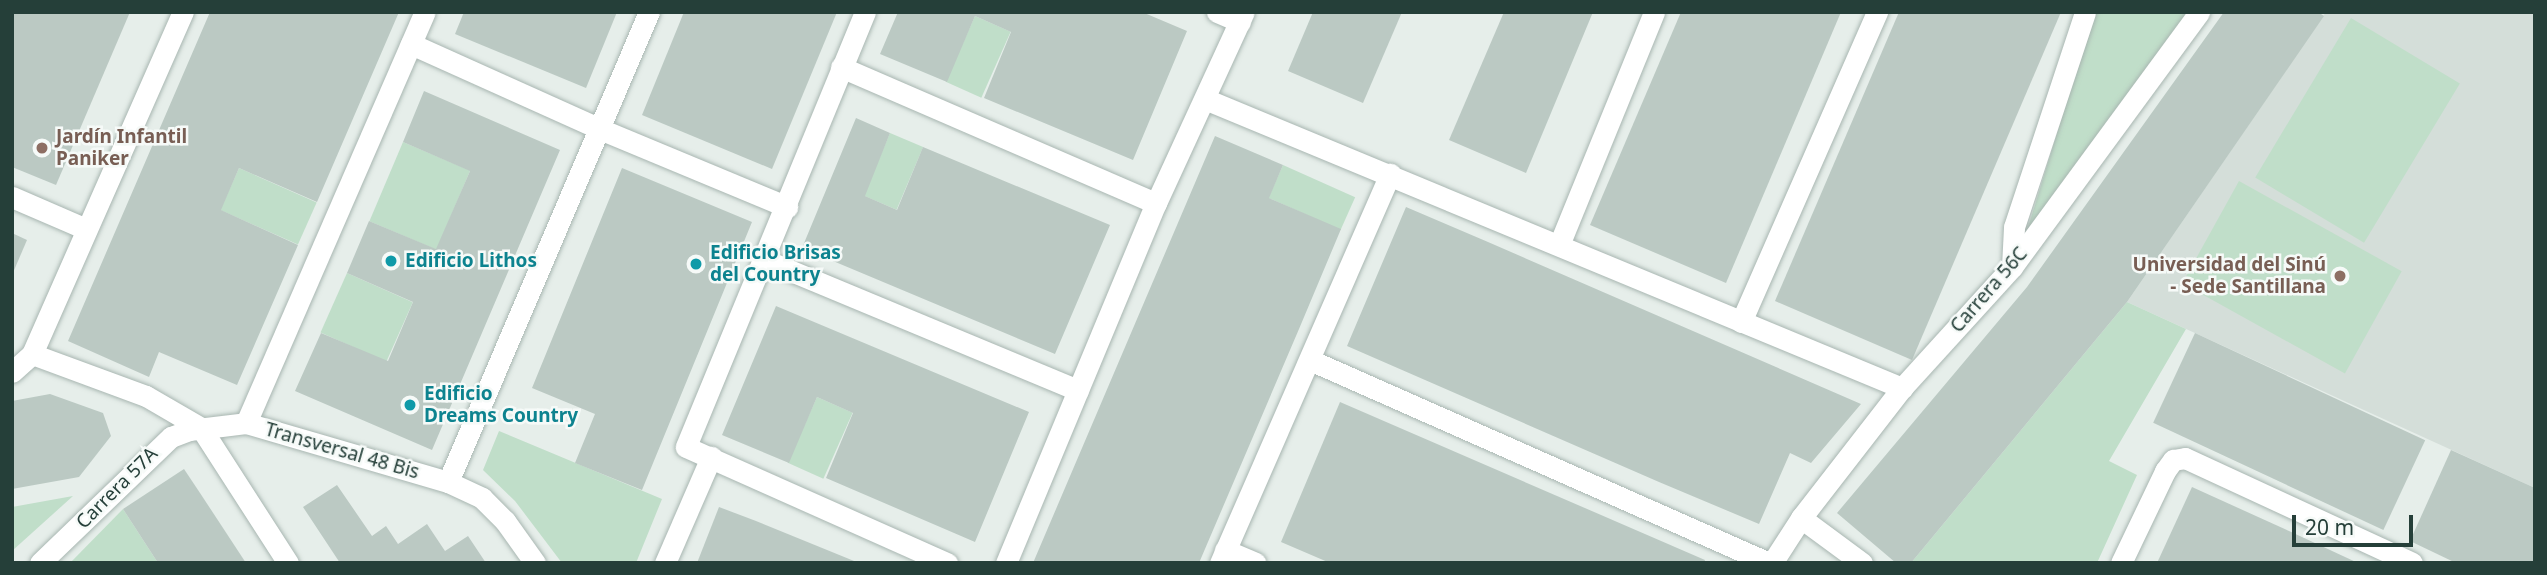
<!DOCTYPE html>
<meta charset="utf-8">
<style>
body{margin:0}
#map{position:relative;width:2547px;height:575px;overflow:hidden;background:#e6eeea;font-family:"Noto Sans",sans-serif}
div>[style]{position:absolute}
.built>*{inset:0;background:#d4ded9}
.green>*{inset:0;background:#c0dec9;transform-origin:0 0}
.building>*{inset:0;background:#bbc9c3;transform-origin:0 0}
.roads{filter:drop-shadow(0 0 2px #a8b6b1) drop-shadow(0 0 2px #a8b6b1)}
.minor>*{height:21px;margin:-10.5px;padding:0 10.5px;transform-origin:10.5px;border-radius:10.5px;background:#fff}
.dots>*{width:19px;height:19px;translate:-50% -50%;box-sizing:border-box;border:4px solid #f6faf8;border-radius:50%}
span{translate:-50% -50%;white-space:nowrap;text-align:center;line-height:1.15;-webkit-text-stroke:5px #f6faf8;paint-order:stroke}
.education-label{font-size:19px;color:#785e54;font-weight:700}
.left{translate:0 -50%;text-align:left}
.right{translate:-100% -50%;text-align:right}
.culture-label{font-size:19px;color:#0d838f;font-weight:700}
.street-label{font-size:19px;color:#253f39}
.frame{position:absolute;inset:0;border:14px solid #253f39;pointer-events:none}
.scale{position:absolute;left:2292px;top:515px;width:121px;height:32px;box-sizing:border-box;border:4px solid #253f39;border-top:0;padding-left:9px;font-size:21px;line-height:24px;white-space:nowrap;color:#253f39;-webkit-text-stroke:5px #f6faf8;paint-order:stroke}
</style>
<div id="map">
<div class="built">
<i style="clip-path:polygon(2326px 12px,2535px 12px,2535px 488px,2127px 302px)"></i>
</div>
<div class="green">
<i style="clip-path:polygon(2094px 12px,2190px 12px,2027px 231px)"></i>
<i style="left:975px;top:16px;width:39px;height:72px;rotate:24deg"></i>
<i style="left:2351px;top:18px;width:127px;height:186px;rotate:31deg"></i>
<i style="left:890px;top:133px;width:36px;height:68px;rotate:23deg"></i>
<i style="left:403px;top:142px;width:73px;height:86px;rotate:23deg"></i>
<i style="left:1283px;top:165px;width:79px;height:36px;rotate:24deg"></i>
<i style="left:239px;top:168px;width:85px;height:46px;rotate:24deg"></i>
<i style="left:2239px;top:181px;width:186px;height:117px;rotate:29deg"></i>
<i style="left:347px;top:273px;width:72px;height:65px;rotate:24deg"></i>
<i style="clip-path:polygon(2127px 302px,2186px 329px,2109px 461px,2137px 475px,2097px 563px,1911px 563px)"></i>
<i style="left:817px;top:397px;width:39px;height:72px;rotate:24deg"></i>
<i style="clip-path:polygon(499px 431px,662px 499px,636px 563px,562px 563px,515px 501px,483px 470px)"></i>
<i style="clip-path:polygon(73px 496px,12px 551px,12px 507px)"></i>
<i style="clip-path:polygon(123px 509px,158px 563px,70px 563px)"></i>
</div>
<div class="building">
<i style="clip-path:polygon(12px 12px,130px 12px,56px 185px,12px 167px)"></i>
<i style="clip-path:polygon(210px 12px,399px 12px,317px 202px,239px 168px,221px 210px,298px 245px,237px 385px,159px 352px,149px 377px,68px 341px)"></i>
<i style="clip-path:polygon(464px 12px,617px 12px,586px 88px,455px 34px)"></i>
<i style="clip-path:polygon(684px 12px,837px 12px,772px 169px,642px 115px)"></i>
<i style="clip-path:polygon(898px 12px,1142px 12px,1187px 31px,1133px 160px,984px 98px,1011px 32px,975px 16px,947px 82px,880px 54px)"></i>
<i style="clip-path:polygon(1313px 12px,1402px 12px,1363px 103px,1288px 71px)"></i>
<i style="clip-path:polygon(1504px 12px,1593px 12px,1526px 173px,1449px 140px)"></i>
<i style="clip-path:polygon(1681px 12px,1841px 12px,1726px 283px,1590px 225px)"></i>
<i style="clip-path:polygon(1899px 12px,2061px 12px,1912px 360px,1775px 301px)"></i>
<i style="clip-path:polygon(2224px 12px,2318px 12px,2324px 16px,2127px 302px,1911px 563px,1896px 563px,1837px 513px,2027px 287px)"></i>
<i style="clip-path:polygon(424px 91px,560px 150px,432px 450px,295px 391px,321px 333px,388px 361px,413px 302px,347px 273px,369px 221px,436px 249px,470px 171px,403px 142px)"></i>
<i style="clip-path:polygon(856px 118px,890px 133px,865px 196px,897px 210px,923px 147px,1110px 225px,1055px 354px,802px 248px)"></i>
<i style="clip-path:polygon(1215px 136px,1283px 165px,1269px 198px,1341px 229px,1299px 329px,1199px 563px,1033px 563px)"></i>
<i style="clip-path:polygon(622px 168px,752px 222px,642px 490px,575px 463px,595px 414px,532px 388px)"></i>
<i style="clip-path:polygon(1406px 207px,1488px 242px,1861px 404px,1811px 463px,1790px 453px,1759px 524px,1659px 482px,1347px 346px)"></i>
<i style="clip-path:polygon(12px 233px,27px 240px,12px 275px)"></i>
<i style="clip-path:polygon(776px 306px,1029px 412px,975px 542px,826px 478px,853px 413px,817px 397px,789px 463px,722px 435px)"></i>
<i style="left:2195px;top:333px;width:254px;height:99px;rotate:25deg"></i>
<i style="clip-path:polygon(50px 394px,103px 413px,111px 436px,79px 477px,12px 489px,12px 401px)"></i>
<i style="clip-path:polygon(1340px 402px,1705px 560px,1704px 563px,1330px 563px,1281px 542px)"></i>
<i style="clip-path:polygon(2451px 450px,2535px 488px,2535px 563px,2456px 563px,2410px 541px)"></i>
<i style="clip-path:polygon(184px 469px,202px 496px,246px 563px,158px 563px,123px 509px)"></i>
<i style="clip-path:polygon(337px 485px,372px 536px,386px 526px,398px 544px,427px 524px,445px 551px,468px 536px,486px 563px,340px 563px,303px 507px)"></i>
<i style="clip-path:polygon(2192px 487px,2289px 531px,2358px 563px,2157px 563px)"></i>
<i style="clip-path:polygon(719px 507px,756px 521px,859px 563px,697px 563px)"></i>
</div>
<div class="roads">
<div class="minor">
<i style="left:865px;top:12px;width:470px;rotate:112.4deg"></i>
<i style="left:686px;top:447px;width:286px;rotate:24deg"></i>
<i style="left:1217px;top:12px;width:25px;rotate:23deg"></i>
<i style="left:411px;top:44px;width:207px;rotate:24.2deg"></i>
<i style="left:600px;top:129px;width:203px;rotate:22.6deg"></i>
<i style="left:841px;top:67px;width:343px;rotate:23.4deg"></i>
<i style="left:1205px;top:99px;width:755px;rotate:22.52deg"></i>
<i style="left:12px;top:197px;width:81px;rotate:23.4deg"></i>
<i style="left:1559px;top:245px;width:252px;rotate:-67.8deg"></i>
<i style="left:765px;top:260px;width:339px;rotate:22.6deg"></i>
<i style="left:2012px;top:267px;width:40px;rotate:-87.1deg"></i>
<i style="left:2014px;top:227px;width:226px;rotate:-71.7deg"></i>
<i style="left:1741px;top:322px;width:339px;rotate:-66.3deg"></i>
<i style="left:32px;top:354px;width:374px;rotate:-66.2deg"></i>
<i style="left:1310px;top:360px;width:502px;rotate:23.86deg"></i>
<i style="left:12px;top:372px;width:27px;rotate:-42deg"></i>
<i style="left:32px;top:354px;width:121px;rotate:20.2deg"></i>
<i style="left:146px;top:396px;width:64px;rotate:30.2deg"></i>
<i style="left:201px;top:428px;width:161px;rotate:57.2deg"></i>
<i style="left:246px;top:423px;width:448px;rotate:-66.5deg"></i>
<i style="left:448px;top:482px;width:511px;rotate:-66.85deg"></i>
<i style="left:1801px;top:518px;width:76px;rotate:36.4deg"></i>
<i style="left:1225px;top:550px;width:33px;rotate:23deg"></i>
<i style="left:40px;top:563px;width:182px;rotate:-43.9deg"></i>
<i style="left:171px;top:437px;width:19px;rotate:-21deg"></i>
<i style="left:189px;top:430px;width:57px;rotate:-7deg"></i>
<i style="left:246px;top:423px;width:210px;rotate:16.3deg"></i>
<i style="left:448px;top:482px;width:38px;rotate:25deg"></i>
<i style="left:482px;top:498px;width:33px;rotate:45deg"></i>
<i style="left:505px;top:521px;width:52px;rotate:54.5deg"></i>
<i style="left:665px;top:563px;width:116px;rotate:-66.5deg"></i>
<i style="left:1006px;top:563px;width:390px;rotate:-67.4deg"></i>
<i style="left:1156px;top:203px;width:210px;rotate:-65.3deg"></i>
<i style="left:1220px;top:563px;width:425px;rotate:-66.4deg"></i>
<i style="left:1772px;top:563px;width:54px;rotate:-57.2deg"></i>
<i style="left:1801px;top:518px;width:165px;rotate:-52.2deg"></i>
<i style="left:1902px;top:388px;width:164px;rotate:-47.7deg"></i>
<i style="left:2012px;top:267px;width:316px;rotate:-53.7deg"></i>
<i style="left:2121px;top:563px;width:102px;rotate:-64.4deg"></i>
<i style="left:2165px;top:471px;width:14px;rotate:-54deg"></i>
<i style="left:2173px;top:460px;width:12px;rotate:-9deg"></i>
<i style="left:2185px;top:458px;width:250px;rotate:24.8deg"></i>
</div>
</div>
<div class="dots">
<i style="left:42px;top:148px;background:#8d6e63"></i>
<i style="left:391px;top:261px;background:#0f9aa8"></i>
<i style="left:696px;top:264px;background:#0f9aa8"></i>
<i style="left:2340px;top:276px;background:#8d6e63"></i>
<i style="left:410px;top:405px;background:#0f9aa8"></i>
</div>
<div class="education-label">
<span class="left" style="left:56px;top:148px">Jardín Infantil<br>Paniker</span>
<span class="right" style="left:2326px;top:276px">Universidad del Sinú<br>- Sede Santillana</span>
</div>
<div class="culture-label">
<span class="left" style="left:710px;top:264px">Edificio Brisas<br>del Country</span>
<span class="left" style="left:405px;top:261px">Edificio Lithos</span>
<span class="left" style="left:424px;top:405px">Edificio<br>Dreams Country</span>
</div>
<div class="street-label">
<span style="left:1989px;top:290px;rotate:-49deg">Carrera 56C</span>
<span style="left:342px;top:451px;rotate:16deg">Transversal 48 Bis</span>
<span style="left:117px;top:488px;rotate:-45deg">Carrera 57A</span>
</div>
<div class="frame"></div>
<div class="scale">20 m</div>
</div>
